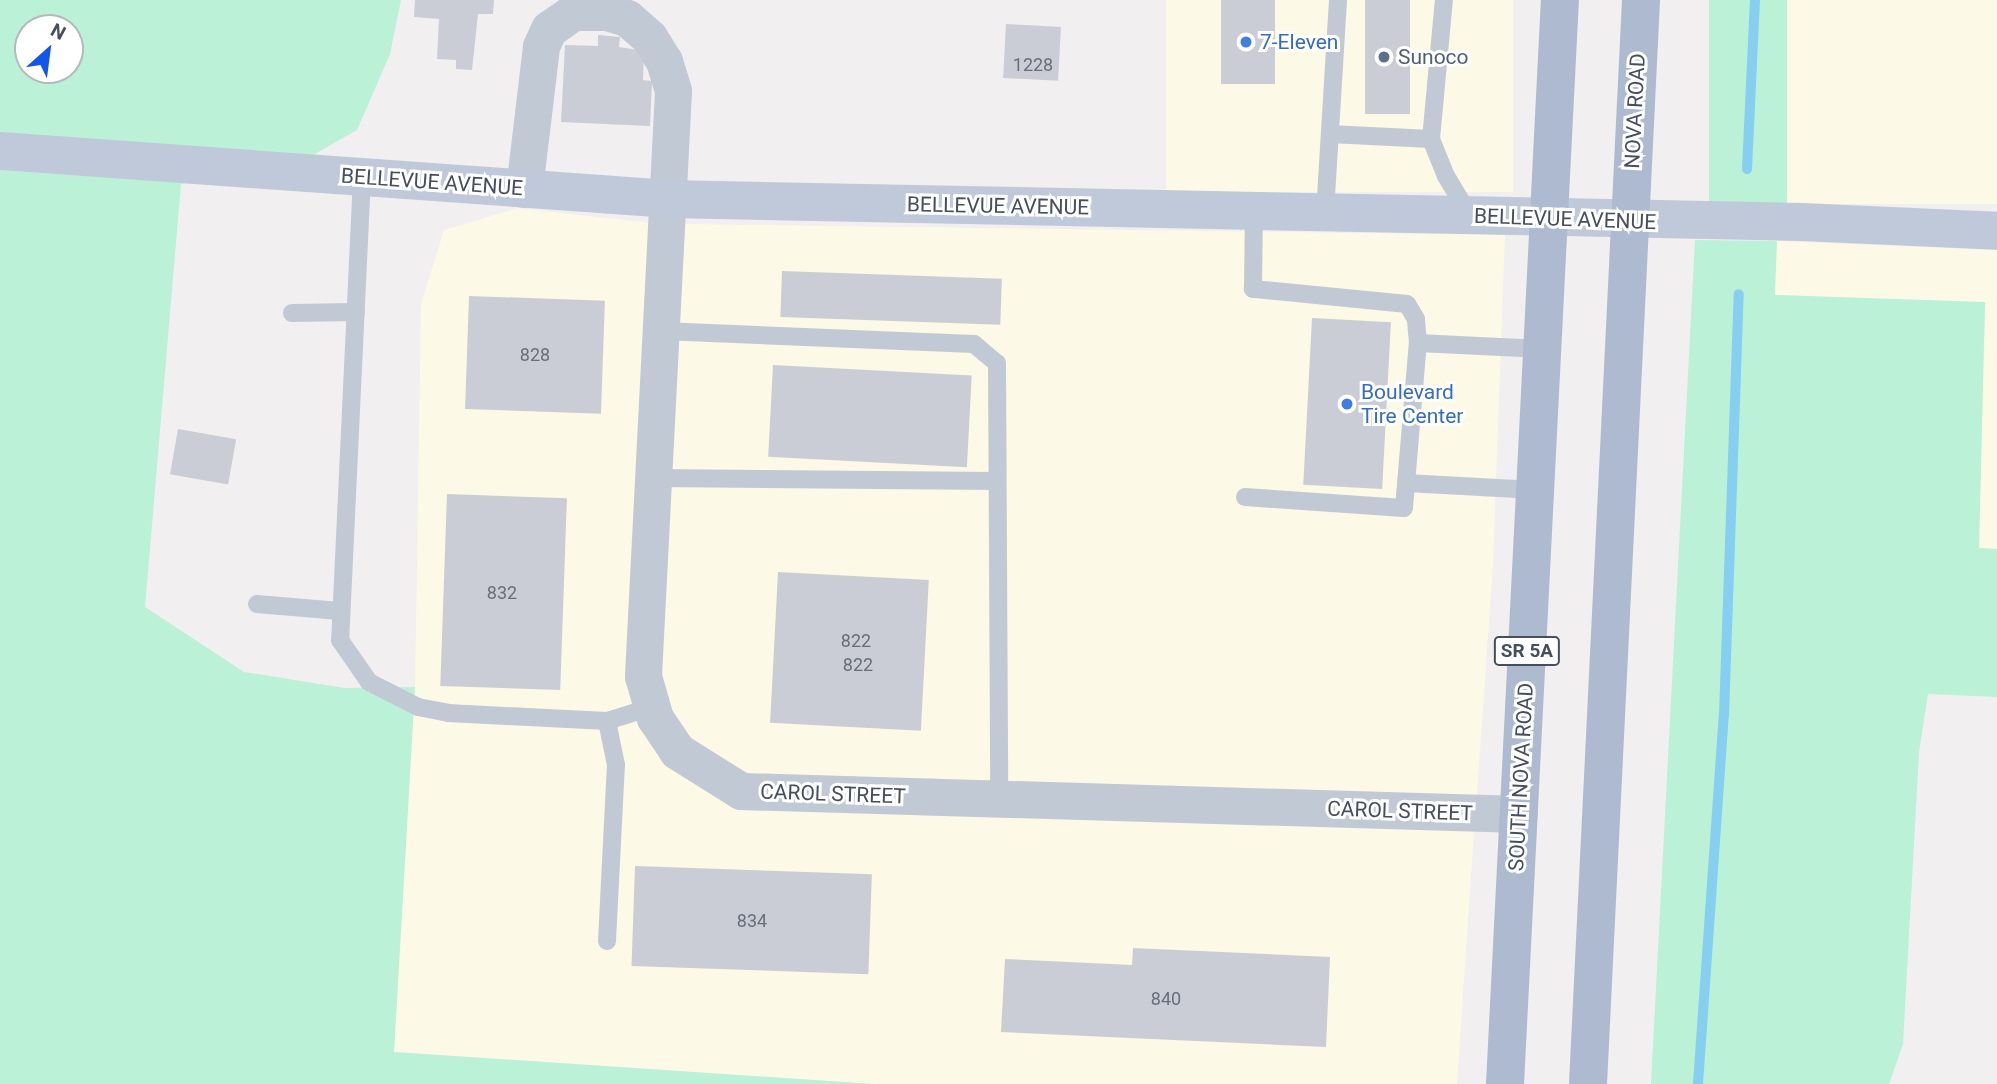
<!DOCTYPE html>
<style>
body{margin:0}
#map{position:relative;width:1997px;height:1084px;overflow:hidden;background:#f1efef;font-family:Roboto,sans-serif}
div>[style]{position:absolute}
.commercial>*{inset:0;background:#fdf9e7;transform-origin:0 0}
.green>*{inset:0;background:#bbf1d6;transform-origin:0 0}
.stream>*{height:10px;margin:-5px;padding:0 5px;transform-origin:5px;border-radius:5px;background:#86cff0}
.building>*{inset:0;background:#cacdd5;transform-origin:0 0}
.lane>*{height:18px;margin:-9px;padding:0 9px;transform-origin:9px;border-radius:9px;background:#c1c9d5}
.street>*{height:37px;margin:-18.5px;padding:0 18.5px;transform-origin:18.5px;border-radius:18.5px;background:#c1c9d5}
.secondary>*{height:38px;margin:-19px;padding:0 19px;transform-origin:19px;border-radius:19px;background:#c0c9d9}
.primary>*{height:38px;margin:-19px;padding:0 19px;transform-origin:19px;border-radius:19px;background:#adbacf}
.dots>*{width:19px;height:19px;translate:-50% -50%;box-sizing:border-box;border:4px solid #fff;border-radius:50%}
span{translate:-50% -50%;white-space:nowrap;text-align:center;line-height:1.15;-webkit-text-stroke:6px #fff;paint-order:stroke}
.number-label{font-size:18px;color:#676f7b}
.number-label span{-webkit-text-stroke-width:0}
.shield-label span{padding:2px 5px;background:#fff;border:2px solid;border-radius:5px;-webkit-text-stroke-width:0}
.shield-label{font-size:19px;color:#46505d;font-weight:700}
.shop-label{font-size:21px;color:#366cbe}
.left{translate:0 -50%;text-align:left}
.service-label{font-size:21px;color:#4e5e75}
.street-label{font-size:21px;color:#46505d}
.north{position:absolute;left:14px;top:14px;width:70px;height:70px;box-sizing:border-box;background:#fff;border:2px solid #b5b9be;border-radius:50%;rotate:28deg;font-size:19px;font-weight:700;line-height:28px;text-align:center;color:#46505d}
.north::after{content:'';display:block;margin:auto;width:24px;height:32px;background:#1057ea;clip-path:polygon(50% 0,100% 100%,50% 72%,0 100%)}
</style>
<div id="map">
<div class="commercial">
<i style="left:1166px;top:0;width:347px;height:192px"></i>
<i style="left:1787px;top:0;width:210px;height:204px"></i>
<i style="clip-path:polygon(518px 208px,651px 223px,639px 725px,663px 762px,739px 810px,1474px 831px,1457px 1084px,874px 1084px,394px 1052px,415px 687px,421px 304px,444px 230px)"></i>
<i style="clip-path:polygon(685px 224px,1505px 235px,1493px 564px,1477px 795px,747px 773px,689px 736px,671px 708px,660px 672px)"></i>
<i style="clip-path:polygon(1777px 241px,1997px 250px,1997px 549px,1979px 548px,1985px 303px,1774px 295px)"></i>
</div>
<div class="green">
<i style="clip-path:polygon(evenodd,0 0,401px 0,390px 54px,357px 130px,313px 155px,0 133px,0 0,28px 28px,70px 28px,70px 70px,28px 70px,28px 28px)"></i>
<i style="left:1709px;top:0;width:78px;height:203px"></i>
<i style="clip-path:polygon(0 170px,186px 183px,181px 184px,145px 607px,244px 672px,344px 688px,415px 687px,394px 1052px,874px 1084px,0 1084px)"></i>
<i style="clip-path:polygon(1695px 240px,1777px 241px,1775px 295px,1985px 302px,1979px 548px,1997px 549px,1997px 697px,1928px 694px,1919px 752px,1903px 1044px,1889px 1084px,1651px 1084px)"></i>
</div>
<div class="stream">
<i style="left:1747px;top:169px;width:169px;rotate:-87.3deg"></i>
<i style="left:1698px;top:1084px;width:370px;rotate:-86deg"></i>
<i style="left:1724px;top:715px;width:421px;rotate:-88deg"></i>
</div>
<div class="building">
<i style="clip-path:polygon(415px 0,494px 0,493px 14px,478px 14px,472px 70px,456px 69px,456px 60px,437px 59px,439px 19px,414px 17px)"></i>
<i style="left:1221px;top:0;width:54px;height:84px"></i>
<i style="left:1365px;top:0;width:45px;height:114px"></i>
<i style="left:1006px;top:24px;width:55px;height:54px;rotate:3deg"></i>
<i style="clip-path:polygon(598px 35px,620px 37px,619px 47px,644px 51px,643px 80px,652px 81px,650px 126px,561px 122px,565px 45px,598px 46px)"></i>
<i style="left:782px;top:271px;width:220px;height:46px;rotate:2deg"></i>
<i style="left:469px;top:296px;width:136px;height:113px;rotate:2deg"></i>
<i style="left:1312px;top:318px;width:79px;height:167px;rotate:3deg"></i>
<i style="left:773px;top:365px;width:199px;height:92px;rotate:3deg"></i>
<i style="left:178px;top:429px;width:59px;height:46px;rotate:10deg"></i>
<i style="left:447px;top:494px;width:120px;height:192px;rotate:2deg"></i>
<i style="left:778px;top:572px;width:151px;height:151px;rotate:3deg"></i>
<i style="left:635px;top:866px;width:237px;height:100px;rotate:2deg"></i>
<i style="clip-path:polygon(1133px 948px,1330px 957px,1326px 1047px,1001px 1032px,1005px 959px,1132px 965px)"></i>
</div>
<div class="lane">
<i style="left:1330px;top:134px;width:101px;rotate:2.8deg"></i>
<i style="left:1431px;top:139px;width:140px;rotate:-84.7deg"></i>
<i style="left:1431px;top:139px;width:40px;rotate:68deg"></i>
<i style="left:1446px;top:176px;width:47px;rotate:59deg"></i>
<i style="left:362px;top:177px;width:464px;rotate:92.7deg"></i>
<i style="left:340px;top:640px;width:51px;rotate:55.4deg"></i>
<i style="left:369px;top:682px;width:55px;rotate:27deg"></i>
<i style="left:418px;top:707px;width:31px;rotate:11deg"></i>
<i style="left:448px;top:713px;width:159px;rotate:2.9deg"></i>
<i style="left:1325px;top:213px;width:213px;rotate:-86.5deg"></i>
<i style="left:292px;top:313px;width:64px;rotate:-0.9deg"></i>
<i style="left:662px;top:331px;width:312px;rotate:2.4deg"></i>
<i style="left:974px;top:344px;width:30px;rotate:40deg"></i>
<i style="left:997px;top:363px;width:436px;rotate:89.7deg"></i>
<i style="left:1418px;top:343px;width:124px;rotate:2.8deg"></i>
<i style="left:654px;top:478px;width:343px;rotate:0.5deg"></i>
<i style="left:1406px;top:483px;width:129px;rotate:3.1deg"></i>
<i style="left:1245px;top:497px;width:159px;rotate:4deg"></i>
<i style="left:1404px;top:508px;width:166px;rotate:-85.2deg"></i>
<i style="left:1418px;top:343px;width:24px;rotate:-95deg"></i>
<i style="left:1416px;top:319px;width:17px;rotate:-121deg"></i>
<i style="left:1407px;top:304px;width:155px;rotate:-174.4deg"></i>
<i style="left:1253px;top:289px;width:77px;rotate:-89.3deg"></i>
<i style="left:257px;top:604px;width:83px;rotate:4.8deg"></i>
<i style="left:607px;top:941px;width:176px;rotate:-87.1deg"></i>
<i style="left:616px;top:765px;width:45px;rotate:-101.6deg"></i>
<i style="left:607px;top:721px;width:47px;rotate:-17.3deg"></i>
</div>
<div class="street">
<i style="left:524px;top:189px;width:144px;rotate:-83.2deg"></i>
<i style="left:541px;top:46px;width:19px;rotate:-65deg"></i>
<i style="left:549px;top:29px;width:29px;rotate:-35deg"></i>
<i style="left:573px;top:12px;width:33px"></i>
<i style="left:606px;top:12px;width:22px;rotate:16deg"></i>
<i style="left:627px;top:18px;width:29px;rotate:41deg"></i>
<i style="left:649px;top:37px;width:28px;rotate:58deg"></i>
<i style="left:664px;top:61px;width:31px;rotate:73deg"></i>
<i style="left:673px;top:91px;width:586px;rotate:92.94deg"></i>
<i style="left:643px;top:676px;width:44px;rotate:74.1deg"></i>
<i style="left:655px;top:718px;width:40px;rotate:56deg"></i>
<i style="left:677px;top:751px;width:75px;rotate:32deg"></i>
<i style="left:741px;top:791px;width:778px;rotate:1.69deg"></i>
</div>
<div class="secondary">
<i style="left:0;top:151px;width:671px;rotate:4.1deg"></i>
<i style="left:669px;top:199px;width:1133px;rotate:1.16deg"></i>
<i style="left:1802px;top:222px;width:195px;rotate:2.6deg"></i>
</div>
<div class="primary">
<i style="left:1505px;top:1084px;width:1085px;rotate:-87.1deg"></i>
<i style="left:1588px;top:1084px;width:1085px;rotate:-87.2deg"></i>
</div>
<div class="dots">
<i style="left:1246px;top:42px;background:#3f7fe0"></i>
<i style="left:1384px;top:57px;background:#5c6f8a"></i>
<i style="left:1347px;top:404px;background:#3f7fe0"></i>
</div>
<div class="number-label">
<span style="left:1033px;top:65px">1228</span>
<span style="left:535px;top:355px">828</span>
<span style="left:502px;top:593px">832</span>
<span style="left:856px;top:641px">822</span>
<span style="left:858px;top:665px">822</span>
<span style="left:752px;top:921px">834</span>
<span style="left:1166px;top:999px">840</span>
</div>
<div class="shield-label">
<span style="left:1527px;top:651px">SR 5A</span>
</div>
<div class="shop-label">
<span class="left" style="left:1260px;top:42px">7-Eleven</span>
<span class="left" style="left:1361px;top:404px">Boulevard<br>Tire Center</span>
</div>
<div class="service-label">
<span class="left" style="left:1398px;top:57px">Sunoco</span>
</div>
<div class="street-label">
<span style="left:1635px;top:111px;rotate:-87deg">NOVA ROAD</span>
<span style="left:432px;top:182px;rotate:4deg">BELLEVUE AVENUE</span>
<span style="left:998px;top:206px;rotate:1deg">BELLEVUE AVENUE</span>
<span style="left:1565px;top:219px;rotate:2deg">BELLEVUE AVENUE</span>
<span style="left:1521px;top:777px;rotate:-87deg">SOUTH NOVA ROAD</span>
<span style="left:833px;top:794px;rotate:2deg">CAROL STREET</span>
<span style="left:1400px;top:811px;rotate:2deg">CAROL STREET</span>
</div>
<div class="north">N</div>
</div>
